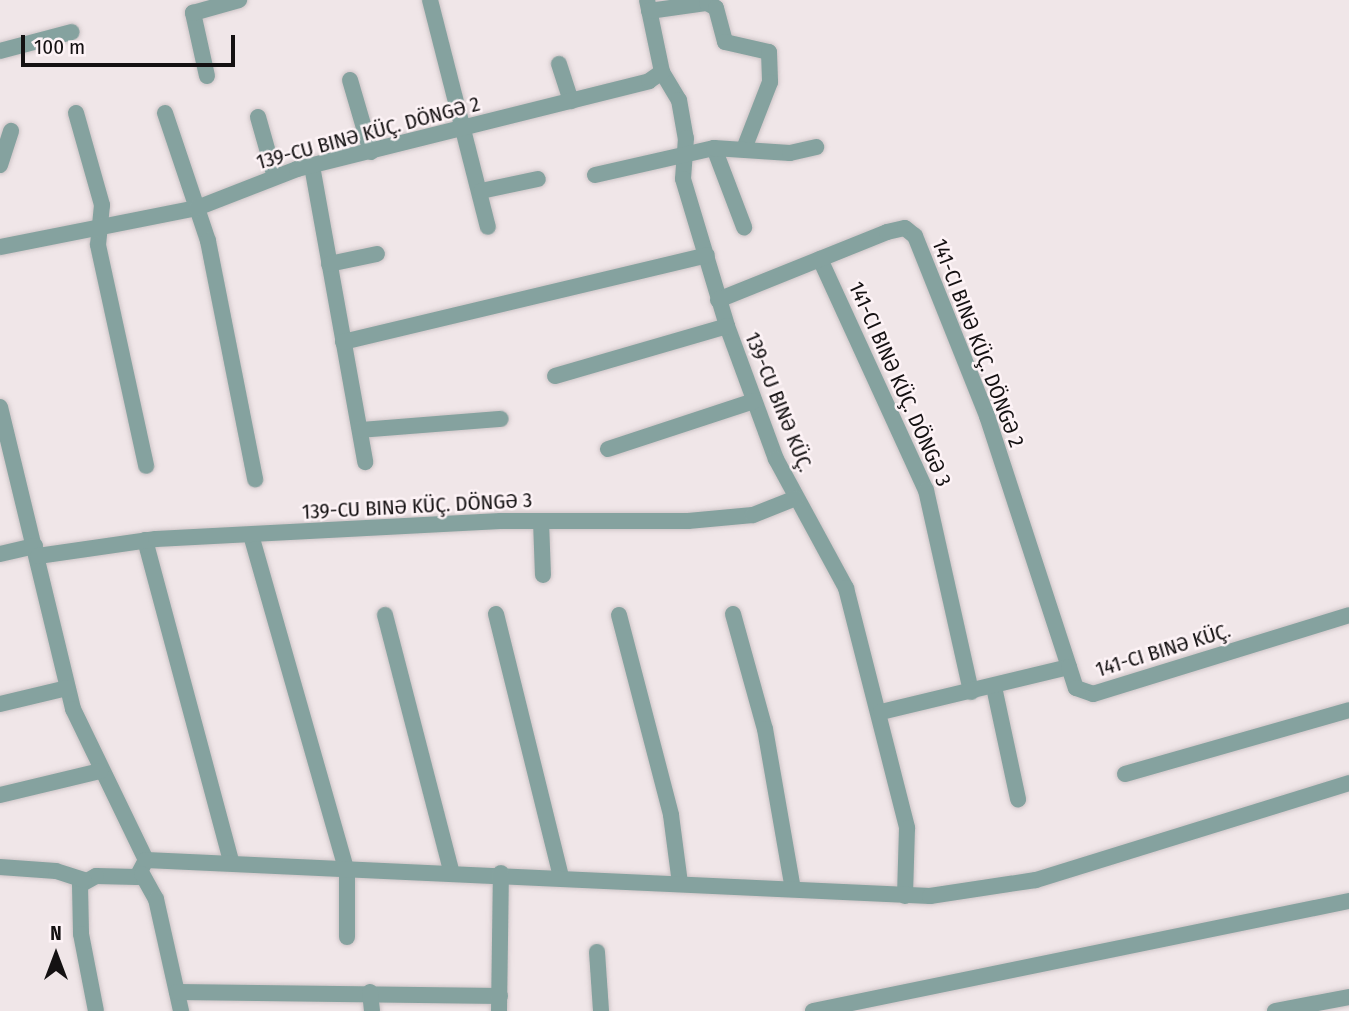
<!DOCTYPE html>
<meta charset="utf-8">
<style>
body{margin:0}
#map{position:relative;width:1349px;height:1011px;overflow:hidden;background:#f0e6e8;font-family:"Fira Sans Condensed",sans-serif}
div>[style]{position:absolute}
.roads{filter:drop-shadow(0 0 2px #cdc4c6) drop-shadow(0 0 2px #cdc4c6)}
.street>*{height:16px;margin:-8px;padding:0 8px;transform-origin:8px;border-radius:8px;background:#85a29f}
span{translate:-50% -50%;white-space:nowrap;text-align:center;line-height:1.15;-webkit-text-stroke:5px #fdf3f6;paint-order:stroke}
.street-label{font-size:21px;color:#141112}
.north{position:absolute;left:21px;top:920px;width:70px;height:70px;-webkit-text-stroke:5px #fdf3f6;paint-order:stroke;rotate:0deg;font-size:19px;font-weight:700;line-height:28px;text-align:center;color:#141112}
.north::after{content:'';display:block;margin:auto;width:24px;height:32px;background:#141112;clip-path:polygon(50% 0,100% 100%,50% 72%,0 100%)}
.scale{position:absolute;left:21px;top:35px;width:214px;height:32px;box-sizing:border-box;border:4px solid #141112;border-top:0;padding-left:9px;font-size:21px;line-height:24px;white-space:nowrap;color:#141112;-webkit-text-stroke:5px #fdf3f6;paint-order:stroke}
</style>
<div id="map">
<div class="roads">
<div class="street">
<i style="left:430px;top:0;width:234px;rotate:75.7deg"></i>
<i style="left:647px;top:0;width:74px;rotate:78.2deg"></i>
<i style="left:662px;top:72px;width:33px;rotate:59deg"></i>
<i style="left:679px;top:100px;width:39px;rotate:80deg"></i>
<i style="left:686px;top:138px;width:41px;rotate:94.2deg"></i>
<i style="left:683px;top:179px;width:153px;rotate:73.3deg"></i>
<i style="left:727px;top:326px;width:142px;rotate:69.8deg"></i>
<i style="left:776px;top:459px;width:147px;rotate:61.5deg"></i>
<i style="left:846px;top:588px;width:248px;rotate:75.7deg"></i>
<i style="left:907px;top:828px;width:68px;rotate:91.7deg"></i>
<i style="left:649px;top:11px;width:59px;rotate:-7.9deg"></i>
<i style="left:707px;top:3px;width:10px;rotate:29deg"></i>
<i style="left:716px;top:8px;width:35px;rotate:75deg"></i>
<i style="left:725px;top:42px;width:45px;rotate:12.8deg"></i>
<i style="left:769px;top:52px;width:30px;rotate:88deg"></i>
<i style="left:770px;top:82px;width:69px;rotate:111.3deg"></i>
<i style="left:0;top:51px;width:74px;rotate:-14.8deg"></i>
<i style="left:559px;top:64px;width:39px;rotate:72deg"></i>
<i style="left:207px;top:76px;width:65px;rotate:-102.5deg"></i>
<i style="left:193px;top:13px;width:48px;rotate:-15.8deg"></i>
<i style="left:350px;top:80px;width:75px;rotate:73.7deg"></i>
<i style="left:76px;top:113px;width:96px;rotate:74.2deg"></i>
<i style="left:102px;top:205px;width:40px;rotate:95.7deg"></i>
<i style="left:98px;top:245px;width:226px;rotate:77.7deg"></i>
<i style="left:165px;top:113px;width:135px;rotate:71.4deg"></i>
<i style="left:208px;top:241px;width:243px;rotate:78.8deg"></i>
<i style="left:258px;top:117px;width:62px;rotate:74.2deg"></i>
<i style="left:714px;top:148px;width:85px;rotate:69.2deg"></i>
<i style="left:0;top:165px;width:36px;rotate:-72deg"></i>
<i style="left:312px;top:166px;width:301px;rotate:79.8deg"></i>
<i style="left:595px;top:175px;width:122px;rotate:-12.8deg"></i>
<i style="left:714px;top:148px;width:76px;rotate:3.8deg"></i>
<i style="left:790px;top:153px;width:27px;rotate:-13deg"></i>
<i style="left:481px;top:191px;width:58px;rotate:-11.9deg"></i>
<i style="left:0;top:247px;width:201px;rotate:-11.2deg"></i>
<i style="left:197px;top:208px;width:107px;rotate:-21.3deg"></i>
<i style="left:297px;top:169px;width:363px;rotate:-14deg"></i>
<i style="left:649px;top:81px;width:16px;rotate:-35deg"></i>
<i style="left:820px;top:259px;width:254px;rotate:65.4deg"></i>
<i style="left:926px;top:490px;width:207px;rotate:77.4deg"></i>
<i style="left:329px;top:264px;width:49px;rotate:-11.8deg"></i>
<i style="left:718px;top:300px;width:182px;rotate:-21.9deg"></i>
<i style="left:887px;top:232px;width:18px;rotate:-13deg"></i>
<i style="left:905px;top:228px;width:13px;rotate:39deg"></i>
<i style="left:915px;top:236px;width:194px;rotate:68.2deg"></i>
<i style="left:987px;top:416px;width:264px;rotate:71.9deg"></i>
<i style="left:343px;top:342px;width:374px;rotate:-13.4deg"></i>
<i style="left:555px;top:376px;width:179px;rotate:-16.2deg"></i>
<i style="left:0;top:407px;width:311px;rotate:76.4deg"></i>
<i style="left:73px;top:709px;width:168px;rotate:64.2deg"></i>
<i style="left:146px;top:860px;width:19px;rotate:118deg"></i>
<i style="left:137px;top:877px;width:41px;rotate:-178.6deg"></i>
<i style="left:96px;top:876px;width:18px;rotate:151deg"></i>
<i style="left:80px;top:885px;width:49px;rotate:88.8deg"></i>
<i style="left:81px;top:934px;width:78px;rotate:79deg"></i>
<i style="left:360px;top:430px;width:141px;rotate:-4.5deg"></i>
<i style="left:608px;top:449px;width:154px;rotate:-18.2deg"></i>
<i style="left:541px;top:521px;width:54px;rotate:87.9deg"></i>
<i style="left:251px;top:535px;width:351px;rotate:74.1deg"></i>
<i style="left:347px;top:873px;width:64px;rotate:90deg"></i>
<i style="left:145px;top:540px;width:333px;rotate:75deg"></i>
<i style="left:0;top:554px;width:36px;rotate:-13deg"></i>
<i style="left:38px;top:556px;width:119px;rotate:-8.2deg"></i>
<i style="left:156px;top:539px;width:345px;rotate:-3deg"></i>
<i style="left:501px;top:521px;width:187px"></i>
<i style="left:688px;top:521px;width:65px;rotate:-5.3deg"></i>
<i style="left:753px;top:515px;width:46px;rotate:-21.6deg"></i>
<i style="left:496px;top:614px;width:270px;rotate:76.1deg"></i>
<i style="left:733px;top:614px;width:119px;rotate:74.5deg"></i>
<i style="left:765px;top:729px;width:162px;rotate:80.1deg"></i>
<i style="left:385px;top:615px;width:264px;rotate:75.5deg"></i>
<i style="left:619px;top:615px;width:207px;rotate:75.4deg"></i>
<i style="left:671px;top:815px;width:69px;rotate:82.5deg"></i>
<i style="left:994px;top:687px;width:115px;rotate:77.9deg"></i>
<i style="left:0;top:704px;width:69px;rotate:-13.4deg"></i>
<i style="left:881px;top:712px;width:193px;rotate:-13.5deg"></i>
<i style="left:1069px;top:667px;width:22px;rotate:72deg"></i>
<i style="left:1076px;top:688px;width:18px;rotate:19deg"></i>
<i style="left:1093px;top:694px;width:268px;rotate:-17.1deg"></i>
<i style="left:1125px;top:774px;width:233px;rotate:-15.9deg"></i>
<i style="left:0;top:795px;width:103px;rotate:-13.5deg"></i>
<i style="left:146px;top:860px;width:785px;rotate:2.63deg"></i>
<i style="left:930px;top:896px;width:107px;rotate:-8.6deg"></i>
<i style="left:1036px;top:880px;width:328px;rotate:-17.2deg"></i>
<i style="left:0;top:867px;width:56px;rotate:4.1deg"></i>
<i style="left:56px;top:871px;width:29px;rotate:18deg"></i>
<i style="left:142px;top:874px;width:29px;rotate:61deg"></i>
<i style="left:156px;top:899px;width:115px;rotate:77.4deg"></i>
<i style="left:597px;top:952px;width:59px;rotate:86.1deg"></i>
<i style="left:177px;top:992px;width:323px;rotate:0.7deg"></i>
<i style="left:370px;top:992px;width:19px;rotate:84deg"></i>
<i style="left:499px;top:1011px;width:138px;rotate:-89.2deg"></i>
<i style="left:813px;top:1011px;width:547px;rotate:-11.6deg"></i>
<i style="left:1275px;top:1011px;width:75px;rotate:-10.7deg"></i>
</div>
</div>
<div class="street-label">
<span style="left:368px;top:133px;rotate:-15deg">139-CU BINƏ KÜÇ. DÖNGƏ 2</span>
<span style="left:978px;top:343px;rotate:69deg">141-CI BINƏ KÜÇ. DÖNGƏ 2</span>
<span style="left:900px;top:384px;rotate:66deg">141-CI BINƏ KÜÇ. DÖNGƏ 3</span>
<span style="left:779px;top:402px;rotate:68deg">139-CU BINƏ KÜÇ.</span>
<span style="left:417px;top:506px;rotate:-3deg">139-CU BINƏ KÜÇ. DÖNGƏ 3</span>
<span style="left:1163px;top:650px;rotate:-17deg">141-CI BINƏ KÜÇ.</span>
</div>
<div class="north">N</div>
<div class="scale">100 m</div>
</div>
